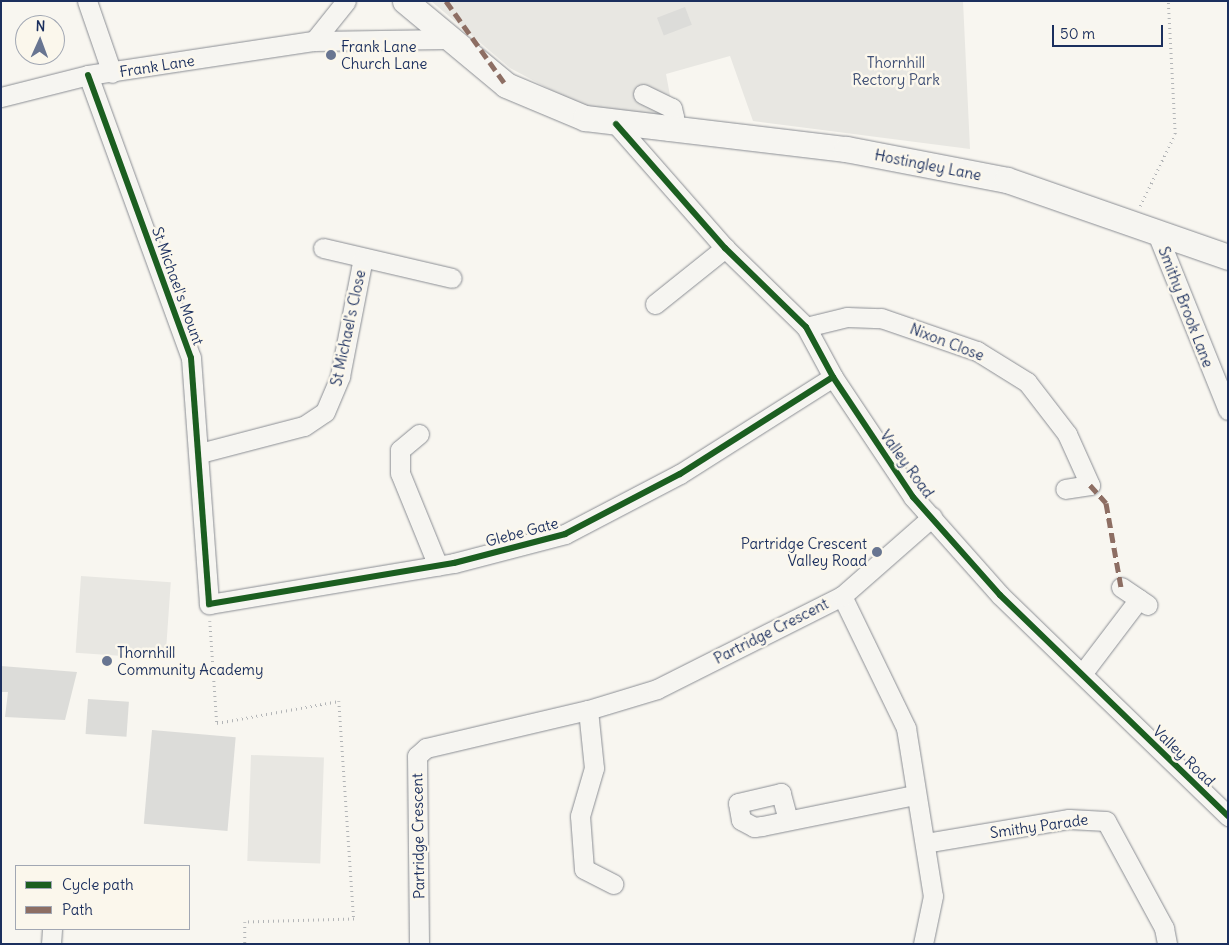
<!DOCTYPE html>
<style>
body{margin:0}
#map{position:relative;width:1229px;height:945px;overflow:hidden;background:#f8f6f0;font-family:Delius,sans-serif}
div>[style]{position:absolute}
.green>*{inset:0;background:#e8e7e2;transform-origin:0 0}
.building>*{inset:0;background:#dcdcd9;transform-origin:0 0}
.path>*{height:2.5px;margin-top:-1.25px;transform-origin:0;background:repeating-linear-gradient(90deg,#b3b5b7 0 1px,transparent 0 5px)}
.roads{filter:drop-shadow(0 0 1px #8b8e94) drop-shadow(0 0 1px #8b8e94)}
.minor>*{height:19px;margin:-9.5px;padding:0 9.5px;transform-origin:9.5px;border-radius:9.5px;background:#f6f5f1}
.major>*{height:25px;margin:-12.5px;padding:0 12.5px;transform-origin:12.5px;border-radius:12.5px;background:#f6f5f1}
.quiet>*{height:5px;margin-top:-2.5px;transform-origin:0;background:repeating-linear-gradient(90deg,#8d6e63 0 10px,transparent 0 15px)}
.cycleway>*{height:6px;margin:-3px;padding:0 3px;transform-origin:3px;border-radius:3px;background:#1b5e20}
.dots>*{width:14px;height:14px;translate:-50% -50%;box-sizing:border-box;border:2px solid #fbf7ec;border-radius:50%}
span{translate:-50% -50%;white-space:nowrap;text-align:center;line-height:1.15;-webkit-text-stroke:5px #fbf7ec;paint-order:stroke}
.poi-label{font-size:15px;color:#1b2f5e}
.left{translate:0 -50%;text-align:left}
.right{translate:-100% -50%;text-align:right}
.park-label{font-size:15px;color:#415176}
.street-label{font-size:15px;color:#1b2f5e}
.frame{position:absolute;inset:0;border:2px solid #1b2f5e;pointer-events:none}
.legend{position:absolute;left:15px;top:865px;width:175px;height:65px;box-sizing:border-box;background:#fbf7ec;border:1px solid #a1a7b3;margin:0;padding:6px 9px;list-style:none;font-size:15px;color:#1b2f5e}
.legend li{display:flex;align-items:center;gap:10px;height:25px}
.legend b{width:25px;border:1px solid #a1a7b3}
.north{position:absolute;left:15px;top:15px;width:50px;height:50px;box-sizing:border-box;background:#fbf7ec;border:1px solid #a1a7b3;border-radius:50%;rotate:2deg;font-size:14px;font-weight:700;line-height:20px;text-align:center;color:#1b2f5e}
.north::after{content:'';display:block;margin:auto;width:18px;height:22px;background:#687591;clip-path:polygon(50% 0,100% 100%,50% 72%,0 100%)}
.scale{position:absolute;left:1052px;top:25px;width:111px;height:22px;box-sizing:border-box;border:2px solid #1b2f5e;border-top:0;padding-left:6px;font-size:15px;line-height:18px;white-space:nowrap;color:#1b2f5e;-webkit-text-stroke:4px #fbf7ec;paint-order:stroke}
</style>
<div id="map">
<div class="green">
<i style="clip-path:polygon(431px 1px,963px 1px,970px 149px,753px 121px,730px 56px,666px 74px,674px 117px,583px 107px,510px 68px)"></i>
<i style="left:81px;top:576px;width:90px;height:77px;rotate:4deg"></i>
<i style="left:251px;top:755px;width:73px;height:106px;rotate:2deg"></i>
</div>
<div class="building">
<i style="left:685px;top:7px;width:19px;height:30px;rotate:69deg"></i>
<i style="clip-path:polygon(1px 666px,77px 672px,65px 720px,5px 717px,8px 692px,1px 692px)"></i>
<i style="left:88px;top:699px;width:41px;height:35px;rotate:4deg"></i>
<i style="left:152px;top:730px;width:84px;height:94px;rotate:5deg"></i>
</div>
<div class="path">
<i style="left:1140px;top:206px;width:80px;rotate:-64.1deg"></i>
<i style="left:1175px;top:134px;width:133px;rotate:-93deg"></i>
<i style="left:210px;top:621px;width:102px;rotate:86.1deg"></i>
<i style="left:217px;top:723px;width:124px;rotate:-10.2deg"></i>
<i style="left:339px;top:701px;width:219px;rotate:86.1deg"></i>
<i style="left:354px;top:919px;width:109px;rotate:178.4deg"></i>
<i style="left:245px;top:922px;width:22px;rotate:90deg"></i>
</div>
<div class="roads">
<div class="minor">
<i style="left:87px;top:1px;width:76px;rotate:70.9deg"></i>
<i style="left:314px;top:41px;width:51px;rotate:-51.3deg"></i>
<i style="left:88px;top:75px;width:301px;rotate:70deg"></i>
<i style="left:191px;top:358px;width:247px;rotate:85.8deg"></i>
<i style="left:209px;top:604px;width:248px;rotate:-9.5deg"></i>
<i style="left:454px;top:563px;width:115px;rotate:-14.6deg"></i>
<i style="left:565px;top:534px;width:130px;rotate:-27.6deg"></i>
<i style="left:680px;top:474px;width:181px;rotate:-32.4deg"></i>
<i style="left:643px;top:94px;width:32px;rotate:26deg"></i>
<i style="left:672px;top:108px;width:9px;rotate:77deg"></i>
<i style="left:674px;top:117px;width:15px;rotate:113deg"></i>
<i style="left:1px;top:97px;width:90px;rotate:-14.2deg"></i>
<i style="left:88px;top:75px;width:229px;rotate:-8.6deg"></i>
<i style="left:314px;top:41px;width:133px;rotate:-0.9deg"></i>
<i style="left:616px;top:124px;width:165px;rotate:48.7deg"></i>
<i style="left:725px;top:248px;width:113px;rotate:44.3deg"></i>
<i style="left:806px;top:327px;width:57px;rotate:61.6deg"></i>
<i style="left:833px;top:377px;width:144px;rotate:56.3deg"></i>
<i style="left:913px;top:497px;width:131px;rotate:48.4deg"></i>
<i style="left:1000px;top:595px;width:318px;rotate:44.1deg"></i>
<i style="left:1156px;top:231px;width:193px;rotate:68.1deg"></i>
<i style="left:323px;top:248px;width:132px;rotate:13.1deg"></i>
<i style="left:655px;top:304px;width:90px;rotate:-38.7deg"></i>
<i style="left:806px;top:327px;width:42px;rotate:-13.7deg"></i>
<i style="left:847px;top:317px;width:34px;rotate:2deg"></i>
<i style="left:881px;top:318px;width:102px;rotate:19deg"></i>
<i style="left:977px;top:351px;width:59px;rotate:31.8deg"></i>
<i style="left:1027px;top:382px;width:66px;rotate:52.4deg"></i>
<i style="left:1067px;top:434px;width:56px;rotate:65.7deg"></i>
<i style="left:1090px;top:485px;width:25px;rotate:171deg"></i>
<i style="left:419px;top:434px;width:25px;rotate:140deg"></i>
<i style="left:400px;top:450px;width:23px;rotate:90deg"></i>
<i style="left:400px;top:473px;width:100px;rotate:67.8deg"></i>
<i style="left:200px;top:453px;width:107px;rotate:-14.6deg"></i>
<i style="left:304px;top:426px;width:25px;rotate:-34deg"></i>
<i style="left:325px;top:412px;width:39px;rotate:-67deg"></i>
<i style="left:340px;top:376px;width:120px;rotate:-79deg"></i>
<i style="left:1121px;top:587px;width:32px;rotate:34deg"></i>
<i style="left:842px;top:596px;width:147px;rotate:64.1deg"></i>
<i style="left:906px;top:728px;width:170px;rotate:80.9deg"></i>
<i style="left:933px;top:896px;width:49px;rotate:101.8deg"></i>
<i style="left:1082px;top:674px;width:94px;rotate:-52.8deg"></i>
<i style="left:588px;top:710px;width:58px;rotate:84.1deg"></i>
<i style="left:594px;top:768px;width:50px;rotate:106.3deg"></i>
<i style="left:580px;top:816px;width:53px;rotate:85.7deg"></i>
<i style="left:584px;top:869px;width:33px;rotate:27deg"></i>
<i style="left:788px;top:820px;width:28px;rotate:-105deg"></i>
<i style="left:781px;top:793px;width:44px;rotate:166.9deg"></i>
<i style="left:738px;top:803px;width:17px;rotate:80deg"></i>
<i style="left:741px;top:820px;width:15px;rotate:28deg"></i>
<i style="left:754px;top:827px;width:8px;rotate:-7deg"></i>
<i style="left:762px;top:826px;width:156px;rotate:-11.5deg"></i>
<i style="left:925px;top:843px;width:146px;rotate:-9.5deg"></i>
<i style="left:1069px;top:819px;width:37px;rotate:3deg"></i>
<i style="left:1106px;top:821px;width:122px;rotate:61.5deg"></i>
<i style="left:1164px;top:928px;width:16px;rotate:79deg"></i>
<i style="left:51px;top:944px;width:15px;rotate:-86deg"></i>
<i style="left:419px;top:944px;width:188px;rotate:-90.6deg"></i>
<i style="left:417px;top:756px;width:12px;rotate:-42deg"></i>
<i style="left:426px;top:748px;width:166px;rotate:-13.2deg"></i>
<i style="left:588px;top:710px;width:72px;rotate:-16.9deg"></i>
<i style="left:657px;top:689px;width:207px;rotate:-26.7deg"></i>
<i style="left:842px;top:596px;width:120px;rotate:-41.3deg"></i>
</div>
<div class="major">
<i style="left:405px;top:1px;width:131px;rotate:39.7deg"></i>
<i style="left:506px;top:85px;width:86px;rotate:22.7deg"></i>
<i style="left:585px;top:118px;width:263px;rotate:6.8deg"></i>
<i style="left:846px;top:149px;width:164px;rotate:10.9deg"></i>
<i style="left:1007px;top:180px;width:234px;rotate:19.2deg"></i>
</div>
</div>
<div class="quiet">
<i style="left:446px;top:1px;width:103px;rotate:54.5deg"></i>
<i style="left:1090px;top:485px;width:24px;rotate:48deg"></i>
<i style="left:1106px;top:503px;width:85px;rotate:79.9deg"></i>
</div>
<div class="cycleway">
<i style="left:88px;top:75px;width:301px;rotate:70deg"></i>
<i style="left:191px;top:358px;width:247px;rotate:85.8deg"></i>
<i style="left:209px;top:604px;width:248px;rotate:-9.5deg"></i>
<i style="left:454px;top:563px;width:115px;rotate:-14.6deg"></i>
<i style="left:565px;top:534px;width:130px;rotate:-27.6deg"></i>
<i style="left:680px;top:474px;width:181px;rotate:-32.4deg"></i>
<i style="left:616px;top:124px;width:165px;rotate:48.7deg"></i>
<i style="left:725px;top:248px;width:113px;rotate:44.3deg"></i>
<i style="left:806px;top:327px;width:57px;rotate:61.6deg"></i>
<i style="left:833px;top:377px;width:144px;rotate:56.3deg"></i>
<i style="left:913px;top:497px;width:131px;rotate:48.4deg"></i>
<i style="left:1000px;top:595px;width:318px;rotate:44.1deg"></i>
</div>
<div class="dots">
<i style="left:331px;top:55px;background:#687591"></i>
<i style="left:877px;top:552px;background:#687591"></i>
<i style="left:107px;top:661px;background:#687591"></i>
</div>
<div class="poi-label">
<span class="left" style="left:341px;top:55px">Frank Lane<br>Church Lane</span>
<span class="right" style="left:867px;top:552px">Partridge Crescent<br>Valley Road</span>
<span class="left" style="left:117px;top:661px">Thornhill<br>Community Academy</span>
</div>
<div class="park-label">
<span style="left:896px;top:71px">Thornhill<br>Rectory Park</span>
</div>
<div class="street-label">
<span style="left:157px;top:66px;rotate:-9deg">Frank Lane</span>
<span style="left:928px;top:165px;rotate:11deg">Hostingley Lane</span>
<span style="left:178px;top:286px;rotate:70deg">St Michael's Mount</span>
<span style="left:1186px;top:307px;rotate:69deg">Smithy Brook Lane</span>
<span style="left:348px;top:328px;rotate:-78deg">St Michael's Close</span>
<span style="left:947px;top:342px;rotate:21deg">Nixon Close</span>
<span style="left:907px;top:464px;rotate:54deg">Valley Road</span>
<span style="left:522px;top:532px;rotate:-15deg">Glebe Gate</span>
<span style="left:771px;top:631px;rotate:-27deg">Partridge Crescent</span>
<span style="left:1184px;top:756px;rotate:44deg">Valley Road</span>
<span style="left:1039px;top:826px;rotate:-8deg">Smithy Parade</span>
<span style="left:418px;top:836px;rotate:-91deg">Partridge Crescent</span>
</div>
<div class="frame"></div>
<ul class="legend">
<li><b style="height:6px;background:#1b5e20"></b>Cycle path</li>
<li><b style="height:6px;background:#8d6e63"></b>Path</li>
</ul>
<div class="north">N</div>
<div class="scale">50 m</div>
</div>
